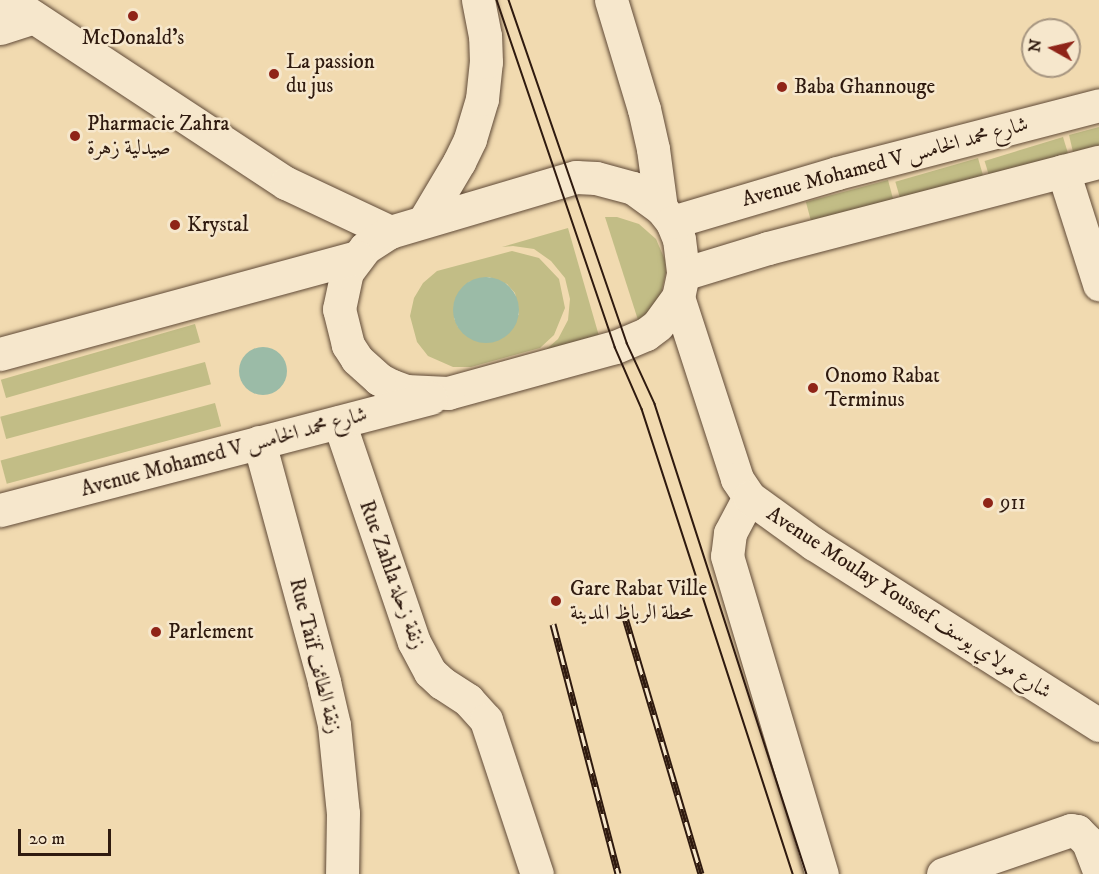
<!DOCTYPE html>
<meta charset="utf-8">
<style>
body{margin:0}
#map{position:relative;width:1099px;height:874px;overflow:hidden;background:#f1dab0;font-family:"IM FELL DW Pica",Amiri,serif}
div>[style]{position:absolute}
.green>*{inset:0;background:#c2bd86;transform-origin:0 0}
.water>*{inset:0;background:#9bbba7}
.round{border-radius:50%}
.roads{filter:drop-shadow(0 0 2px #604a37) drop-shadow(0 0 2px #604a37)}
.street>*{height:33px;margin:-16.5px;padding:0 16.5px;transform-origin:16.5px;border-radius:16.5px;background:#f6e7cc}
.secondary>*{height:33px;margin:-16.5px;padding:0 16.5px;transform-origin:16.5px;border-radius:16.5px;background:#f6e7cc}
.tram>*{height:1.5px;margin:-0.75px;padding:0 0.75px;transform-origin:0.75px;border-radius:0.75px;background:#2f1a0f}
.rail>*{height:7px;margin-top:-3.5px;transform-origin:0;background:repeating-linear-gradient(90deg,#f6e7cc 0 14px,#2f1a0f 0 28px);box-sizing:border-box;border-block:2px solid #2f1a0f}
.dots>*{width:16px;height:16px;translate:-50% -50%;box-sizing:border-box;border:3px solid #f6e7cc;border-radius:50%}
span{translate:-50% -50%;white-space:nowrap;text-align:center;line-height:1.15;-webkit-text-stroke:5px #f6e7cc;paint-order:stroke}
.poi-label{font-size:21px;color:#2f1a0f}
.left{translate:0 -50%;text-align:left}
.street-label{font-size:21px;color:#2f1a0f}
.north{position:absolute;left:1021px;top:18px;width:60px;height:60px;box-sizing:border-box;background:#f6e7cc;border:2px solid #a69580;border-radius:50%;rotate:278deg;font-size:16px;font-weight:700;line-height:24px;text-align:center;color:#2f1a0f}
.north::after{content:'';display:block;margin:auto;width:21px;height:27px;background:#8f2418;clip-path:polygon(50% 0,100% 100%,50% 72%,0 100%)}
.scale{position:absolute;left:18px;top:829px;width:93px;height:27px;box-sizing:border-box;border:3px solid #2f1a0f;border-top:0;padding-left:8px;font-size:18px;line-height:21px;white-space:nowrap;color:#2f1a0f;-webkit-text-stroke:4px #f6e7cc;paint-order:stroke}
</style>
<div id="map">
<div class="green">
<i style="clip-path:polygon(1099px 127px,1099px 145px,1073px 152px,1069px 135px)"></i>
<i style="left:1063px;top:137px;width:17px;height:82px;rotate:73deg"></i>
<i style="left:978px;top:158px;width:18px;height:86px;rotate:74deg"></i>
<i style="left:888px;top:180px;width:20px;height:85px;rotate:75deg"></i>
<i style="clip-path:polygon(605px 217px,617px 217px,639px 224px,656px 239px,665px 260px,666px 272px,661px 294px,647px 313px,638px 320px)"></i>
<i style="clip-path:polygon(568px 228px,599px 336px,542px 353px,558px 339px,568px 320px,570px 299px,565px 278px,551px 261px,534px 249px,513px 246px,502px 247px)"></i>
<i style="clip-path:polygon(evenodd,512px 251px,539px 258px,559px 279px,565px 308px,554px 335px,540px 348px,471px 367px,453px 367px,428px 356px,417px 342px,410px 316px,414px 298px,423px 283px,437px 271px,512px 251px,489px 277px,507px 284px,515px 293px,519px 315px,458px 327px,454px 318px,456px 298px,469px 282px,489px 277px)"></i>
<i style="left:195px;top:324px;width:19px;height:202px;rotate:74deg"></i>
<i style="left:205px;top:362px;width:23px;height:212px;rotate:75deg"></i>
<i style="left:215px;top:403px;width:24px;height:222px;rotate:75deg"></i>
</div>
<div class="water">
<i class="round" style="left:453px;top:277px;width:66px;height:66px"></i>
<i class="round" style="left:239px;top:347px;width:48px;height:48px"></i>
</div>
<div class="roads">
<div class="street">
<i style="left:0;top:28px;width:35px;rotate:-18deg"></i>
<i style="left:1063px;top:171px;width:119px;rotate:72.3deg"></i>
<i style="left:339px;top:422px;width:232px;rotate:71.2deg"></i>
<i style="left:414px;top:642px;width:34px;rotate:62deg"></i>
<i style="left:430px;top:672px;width:16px;rotate:43deg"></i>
<i style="left:442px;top:683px;width:31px;rotate:33deg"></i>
<i style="left:468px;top:700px;width:27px;rotate:48deg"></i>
<i style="left:486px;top:720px;width:162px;rotate:71.7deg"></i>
<i style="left:259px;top:442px;width:249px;rotate:74.8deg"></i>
<i style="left:324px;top:682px;width:44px;rotate:76.9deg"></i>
<i style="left:334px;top:725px;width:88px;rotate:84.2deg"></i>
<i style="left:343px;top:813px;width:61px;rotate:90.9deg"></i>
<i style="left:749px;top:497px;width:41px;rotate:117.8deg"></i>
<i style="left:730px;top:533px;width:23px;rotate:97deg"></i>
<i style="left:727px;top:556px;width:332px;rotate:73.4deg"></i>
<i style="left:943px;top:874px;width:135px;rotate:-19deg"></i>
<i style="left:1071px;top:830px;width:6px;rotate:9deg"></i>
<i style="left:1077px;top:831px;width:16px;rotate:45deg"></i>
<i style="left:1088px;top:842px;width:30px;rotate:69deg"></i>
</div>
<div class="secondary">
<i style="left:8px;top:0;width:333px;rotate:33.4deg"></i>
<i style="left:286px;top:183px;width:115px;rotate:25.2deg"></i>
<i style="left:611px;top:0;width:114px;rotate:73.2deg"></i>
<i style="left:644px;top:109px;width:41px;rotate:77.3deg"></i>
<i style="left:653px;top:149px;width:60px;rotate:82.3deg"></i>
<i style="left:576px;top:177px;width:20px;rotate:3deg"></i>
<i style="left:596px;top:178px;width:38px;rotate:15deg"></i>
<i style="left:633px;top:188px;width:34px;rotate:36deg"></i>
<i style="left:661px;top:208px;width:18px;rotate:52deg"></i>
<i style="left:672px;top:222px;width:18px;rotate:68deg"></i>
<i style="left:679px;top:239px;width:35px;rotate:83deg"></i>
<i style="left:683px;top:274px;width:24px;rotate:102deg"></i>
<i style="left:678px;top:297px;width:34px;rotate:126deg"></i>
<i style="left:658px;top:325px;width:15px;rotate:143deg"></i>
<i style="left:646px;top:334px;width:34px;rotate:157deg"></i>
<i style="left:615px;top:347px;width:173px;rotate:164.6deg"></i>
<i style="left:448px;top:393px;width:42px;rotate:-177.3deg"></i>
<i style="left:406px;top:391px;width:15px;rotate:-160deg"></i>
<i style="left:392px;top:386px;width:15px;rotate:-152deg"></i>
<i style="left:379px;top:379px;width:30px;rotate:-138deg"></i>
<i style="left:357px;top:359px;width:17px;rotate:-123deg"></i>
<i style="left:348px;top:345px;width:37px;rotate:-104deg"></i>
<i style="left:339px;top:309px;width:38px;rotate:-78deg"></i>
<i style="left:347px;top:272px;width:30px;rotate:-53deg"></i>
<i style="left:365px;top:248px;width:30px;rotate:-33deg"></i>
<i style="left:390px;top:232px;width:194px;rotate:-16.5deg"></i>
<i style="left:424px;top:221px;width:69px;rotate:-59.3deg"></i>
<i style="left:459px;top:162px;width:25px;rotate:-64deg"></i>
<i style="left:470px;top:139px;width:42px;rotate:-73.3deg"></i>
<i style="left:482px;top:99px;width:37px;rotate:-84deg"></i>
<i style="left:486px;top:62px;width:26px;rotate:-92deg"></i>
<i style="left:485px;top:36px;width:37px;rotate:-101deg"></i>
<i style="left:672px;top:222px;width:172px;rotate:-16.5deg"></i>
<i style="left:837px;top:173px;width:271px;rotate:-14.5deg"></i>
<i style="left:683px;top:274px;width:89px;rotate:-17deg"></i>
<i style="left:768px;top:248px;width:342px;rotate:-14.6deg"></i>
<i style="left:678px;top:297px;width:191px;rotate:72deg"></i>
<i style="left:737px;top:479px;width:22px;rotate:56deg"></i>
<i style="left:749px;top:497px;width:80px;rotate:35.9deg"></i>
<i style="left:814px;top:544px;width:338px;rotate:32.4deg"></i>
<i style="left:0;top:354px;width:370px;rotate:-15.2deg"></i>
<i style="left:0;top:510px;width:445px;rotate:-14.6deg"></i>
</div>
</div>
<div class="tram">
<i style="left:497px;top:0;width:367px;rotate:71.2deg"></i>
<i style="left:615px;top:347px;width:68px;rotate:66.5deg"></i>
<i style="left:642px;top:409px;width:489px;rotate:72deg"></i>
<i style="left:509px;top:0;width:363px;rotate:71deg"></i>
<i style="left:627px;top:343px;width:67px;rotate:65.3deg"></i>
<i style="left:655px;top:404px;width:494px;rotate:72.1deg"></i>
</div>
<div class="rail">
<i style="left:622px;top:607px;width:278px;rotate:73.5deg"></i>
<i style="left:553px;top:624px;width:258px;rotate:75.4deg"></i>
</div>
<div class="dots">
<i style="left:133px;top:16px;background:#8f2418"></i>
<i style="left:274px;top:74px;background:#8f2418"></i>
<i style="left:782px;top:87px;background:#8f2418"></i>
<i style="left:75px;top:136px;background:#8f2418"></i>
<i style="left:175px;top:225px;background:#8f2418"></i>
<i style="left:813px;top:388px;background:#8f2418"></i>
<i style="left:988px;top:503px;background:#8f2418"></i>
<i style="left:556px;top:601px;background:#8f2418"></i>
<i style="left:156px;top:632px;background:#8f2418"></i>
</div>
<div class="poi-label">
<span style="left:133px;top:38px">McDonald's</span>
<span class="left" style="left:286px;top:74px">La passion<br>du jus</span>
<span class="left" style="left:794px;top:87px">Baba Ghannouge</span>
<span class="left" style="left:87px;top:136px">Pharmacie Zahra<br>صيدلية زهرة</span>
<span class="left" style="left:187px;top:225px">Krystal</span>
<span class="left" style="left:825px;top:388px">Onomo Rabat<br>Terminus</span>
<span class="left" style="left:1000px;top:503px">911</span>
<span class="left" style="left:570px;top:601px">Gare Rabat Ville<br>محطة الرباط المدينة</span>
<span class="left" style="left:168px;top:632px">Parlement</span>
</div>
<div class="street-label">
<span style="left:885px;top:162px;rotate:-15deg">Avenue Mohamed V شارع محمد الخامس</span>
<span style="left:224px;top:452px;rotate:-15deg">Avenue Mohamed V شارع محمد الخامس</span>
<span style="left:392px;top:575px;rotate:70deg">Rue Zahla زنقة زحلة</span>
<span style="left:909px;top:603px;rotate:33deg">Avenue Moulay Youssef شارع مولاي يوسف</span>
<span style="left:315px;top:656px;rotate:76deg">Rue Taïf زنقة الطائف</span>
</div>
<div class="north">N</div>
<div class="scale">20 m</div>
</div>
